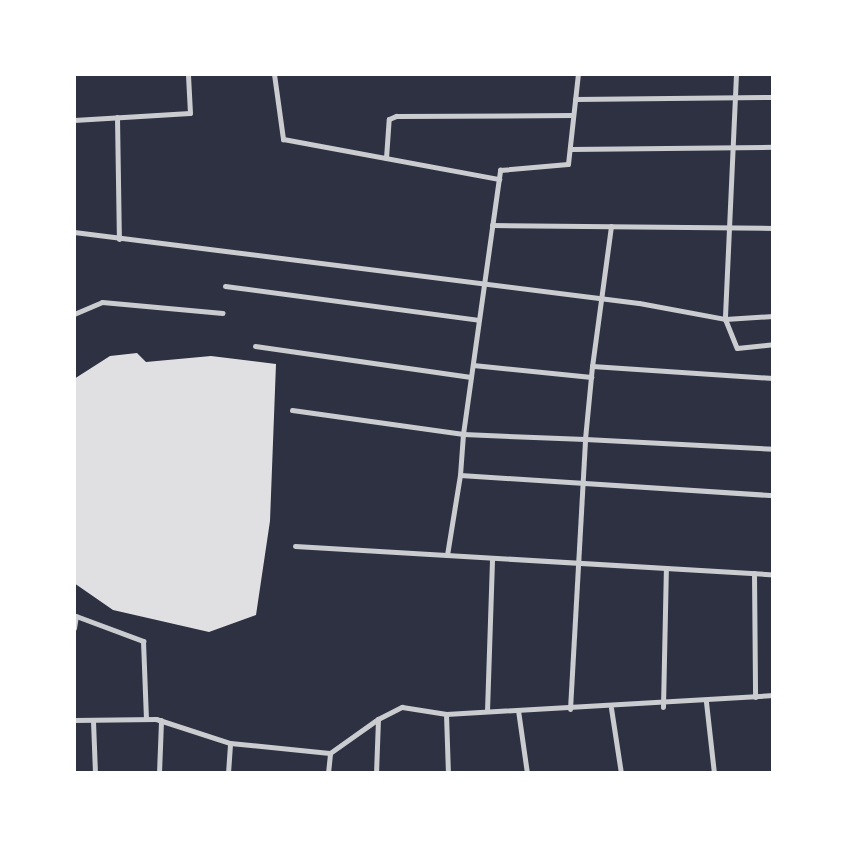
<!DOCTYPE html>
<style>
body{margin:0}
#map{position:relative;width:847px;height:847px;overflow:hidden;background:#2d3142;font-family:"Golos Text",sans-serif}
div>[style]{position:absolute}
.building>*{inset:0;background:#e0e0e3}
.minor>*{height:5px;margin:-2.5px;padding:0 2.5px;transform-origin:2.5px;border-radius:2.5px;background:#caccd0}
span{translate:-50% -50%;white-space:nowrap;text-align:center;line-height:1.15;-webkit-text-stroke:8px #fff;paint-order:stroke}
.frame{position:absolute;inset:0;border:76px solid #fff;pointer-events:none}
</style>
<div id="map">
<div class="building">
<i style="clip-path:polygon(137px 353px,146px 362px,211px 356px,276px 364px,270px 521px,256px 615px,209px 632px,113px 610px,74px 583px,74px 379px,110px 356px)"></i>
</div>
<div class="minor">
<i style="left:274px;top:74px;width:66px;rotate:82.1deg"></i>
<i style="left:283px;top:139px;width:220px;rotate:10.5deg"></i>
<i style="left:736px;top:74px;width:245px;rotate:92.6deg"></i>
<i style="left:725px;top:319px;width:48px;rotate:-3.6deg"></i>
<i style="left:575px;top:99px;width:198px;rotate:-0.6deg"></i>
<i style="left:117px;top:117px;width:122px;rotate:89.1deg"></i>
<i style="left:74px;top:120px;width:116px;rotate:-3.5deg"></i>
<i style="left:190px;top:113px;width:39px;rotate:-93deg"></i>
<i style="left:570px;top:149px;width:203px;rotate:-0.6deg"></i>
<i style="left:386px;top:158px;width:39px;rotate:-86deg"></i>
<i style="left:389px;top:119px;width:8px;rotate:-23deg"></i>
<i style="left:396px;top:116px;width:177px;rotate:-0.3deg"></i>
<i style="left:492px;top:225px;width:281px;rotate:0.6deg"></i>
<i style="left:611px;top:226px;width:141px;rotate:97.7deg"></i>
<i style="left:592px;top:366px;width:181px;rotate:3.8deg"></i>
<i style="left:74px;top:232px;width:569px;rotate:7.16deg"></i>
<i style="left:639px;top:303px;width:87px;rotate:10.5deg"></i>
<i style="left:725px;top:319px;width:31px;rotate:68deg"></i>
<i style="left:737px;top:348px;width:36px;rotate:-6deg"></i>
<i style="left:225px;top:286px;width:256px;rotate:7.6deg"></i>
<i style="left:74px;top:314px;width:30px;rotate:-23deg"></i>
<i style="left:102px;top:302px;width:121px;rotate:5.2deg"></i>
<i style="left:255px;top:346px;width:218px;rotate:8.2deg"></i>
<i style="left:473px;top:365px;width:119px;rotate:5.8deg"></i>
<i style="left:592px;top:366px;width:73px;rotate:95.5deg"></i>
<i style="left:585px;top:439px;width:188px;rotate:3deg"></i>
<i style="left:292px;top:410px;width:173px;rotate:8deg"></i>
<i style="left:463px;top:434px;width:41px;rotate:94.2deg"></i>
<i style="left:460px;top:475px;width:314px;rotate:3.7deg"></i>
<i style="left:295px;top:546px;width:479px;rotate:3.4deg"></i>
<i style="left:447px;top:555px;width:81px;rotate:-80.8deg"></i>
<i style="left:754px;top:573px;width:124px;rotate:89.5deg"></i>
<i style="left:74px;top:628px;width:12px;rotate:-81deg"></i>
<i style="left:76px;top:616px;width:72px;rotate:20.5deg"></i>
<i style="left:143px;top:641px;width:78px;rotate:87.8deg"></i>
<i style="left:706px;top:702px;width:71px;rotate:83.6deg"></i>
<i style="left:663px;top:707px;width:139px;rotate:-88.8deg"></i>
<i style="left:611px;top:708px;width:66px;rotate:81.3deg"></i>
<i style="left:570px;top:709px;width:270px;rotate:-86.8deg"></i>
<i style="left:585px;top:439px;width:122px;rotate:-177.7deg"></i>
<i style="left:463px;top:434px;width:267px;rotate:-82deg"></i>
<i style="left:500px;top:170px;width:68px;rotate:-5deg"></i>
<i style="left:568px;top:164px;width:91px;rotate:-83.7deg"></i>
<i style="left:518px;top:710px;width:64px;rotate:81.9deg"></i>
<i style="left:487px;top:711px;width:153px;rotate:-88.1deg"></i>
<i style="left:446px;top:714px;width:59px;rotate:88.1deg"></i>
<i style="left:378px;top:719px;width:27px;rotate:-27deg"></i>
<i style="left:402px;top:707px;width:45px;rotate:9deg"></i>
<i style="left:446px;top:714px;width:328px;rotate:-3.3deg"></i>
<i style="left:74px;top:720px;width:82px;rotate:-0.7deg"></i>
<i style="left:156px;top:719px;width:78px;rotate:18deg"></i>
<i style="left:230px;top:743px;width:100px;rotate:5.7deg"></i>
<i style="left:330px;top:753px;width:59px;rotate:-35.3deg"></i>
<i style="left:378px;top:719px;width:54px;rotate:92.1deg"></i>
<i style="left:93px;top:721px;width:52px;rotate:87.8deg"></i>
<i style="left:159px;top:773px;width:53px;rotate:-87.8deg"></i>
<i style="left:228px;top:773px;width:30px;rotate:-86deg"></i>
<i style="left:328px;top:773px;width:20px;rotate:-84deg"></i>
</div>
<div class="frame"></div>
</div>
